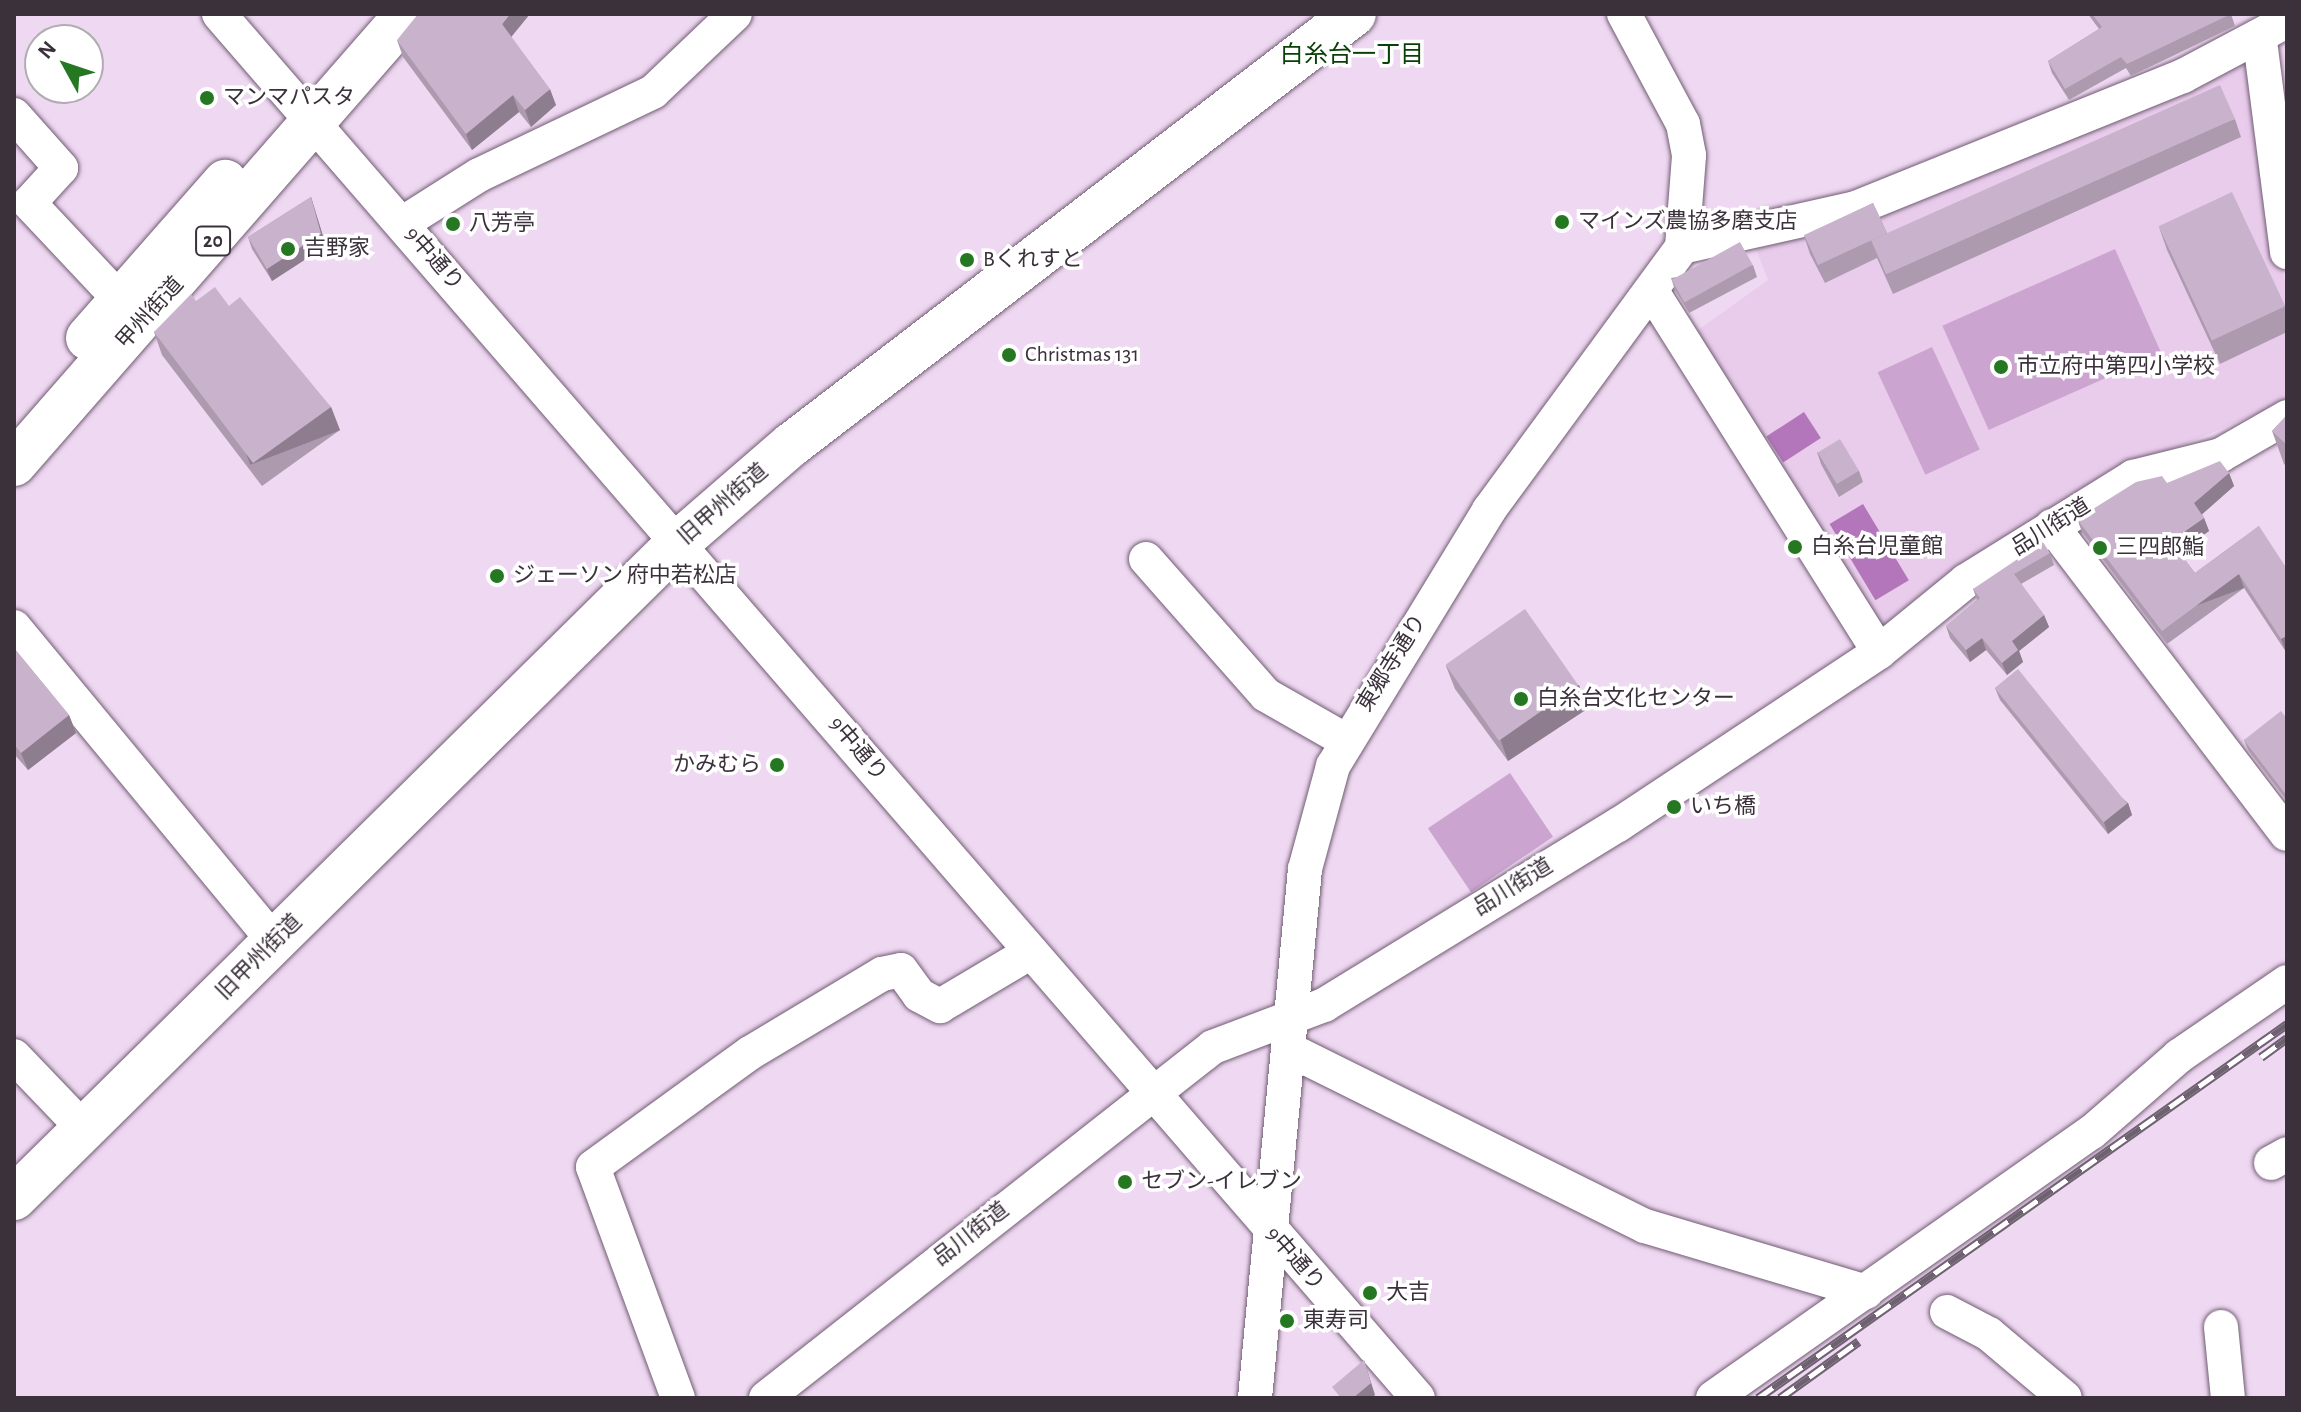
<!DOCTYPE html>
<meta charset="utf-8">
<style>
body{margin:0}
#map{position:relative;width:2301px;height:1412px;overflow:hidden;background:#efd8f2;font-family:"Alegreya Sans","Noto Sans JP",sans-serif}
div>[style]{position:absolute}
.built>*{inset:0;background:#e9ccec}
.green>*{inset:0;background:#cba5d0;transform-origin:0 0}
.water>*{inset:0;background:#b376bb;transform-origin:0 0}
.roads{filter:drop-shadow(0 0 2px #705c72) drop-shadow(0 0 2px #705c72)}
.minor>*{height:34px;margin:-17px;padding:0 17px;transform-origin:17px;border-radius:17px;background:#fff}
.major>*{height:44px;margin:-22px;padding:0 22px;transform-origin:22px;border-radius:22px;background:#fff}
.highway>*{height:44px;margin:-22px;padding:0 22px;transform-origin:22px;border-radius:22px;background:#fff}
.rail>*{height:9px;margin-top:-4.5px;transform-origin:0;background:repeating-linear-gradient(90deg,#fff 0 18px,#6e6170 0 36px);box-sizing:border-box;border-block:2px solid #6e6170}
.wall>*{inset:0;background:#ad9aaf}
.shaded-wall>*{inset:0;background:#8d7d8f;transform-origin:0 0}
.building>*{inset:0;background:#c9b3cc;transform-origin:0 0}
.dots>*{width:22px;height:22px;translate:-50% -50%;box-sizing:border-box;border:4px solid #fff;border-radius:50%}
span{translate:-50% -50%;white-space:nowrap;text-align:center;line-height:1.15;-webkit-text-stroke:7px #fff;paint-order:stroke}
.shield-label span{padding:2px 6px;background:#fff;border:2px solid;border-radius:6px;-webkit-text-stroke-width:0}
.shield-label{font-size:20px;color:#3a313b;font-weight:700}
.poi-label{font-size:22px;color:#3a313b}
.left{translate:0 -50%;text-align:left}
.right{translate:-100% -50%;text-align:right}
.street-label{font-size:22px;color:#3a313b}
.neighbourhood-label{font-size:24px;color:#0a4008}
.frame{position:absolute;inset:0;border:16px solid #3a313b;pointer-events:none}
.north{position:absolute;left:24px;top:24px;width:80px;height:80px;box-sizing:border-box;background:#fff;border:2px solid #b0adb1;border-radius:50%;rotate:310deg;font-size:22px;font-weight:700;line-height:32px;text-align:center;color:#3a313b}
.north::after{content:'';display:block;margin:auto;width:28px;height:36px;background:#257722;clip-path:polygon(50% 0,100% 100%,50% 72%,0 100%)}
</style>
<div id="map">
<div class="built">
<i style="clip-path:polygon(2249px 61px,2287px 296px,2287px 401px,2109px 476px,1986px 548px,1882px 631px,1694px 333px,1768px 280px,1756px 249px,1863px 220px)"></i>
</div>
<div class="green">
<i style="left:2115px;top:249px;width:114px;height:189px;rotate:66deg"></i>
<i style="left:1932px;top:347px;width:113px;height:60px;rotate:65deg"></i>
<i style="left:1510px;top:773px;width:77px;height:99px;rotate:56deg"></i>
</div>
<div class="water">
<i style="left:1804px;top:412px;width:31px;height:45px;rotate:57deg"></i>
<i style="left:1863px;top:504px;width:89px;height:39px;rotate:59deg"></i>
</div>
<div class="roads">
<div class="minor">
<i style="left:219px;top:14px;width:1831px;rotate:49.1deg"></i>
<i style="left:2260px;top:41px;width:213px;rotate:82.7deg"></i>
<i style="left:14px;top:115px;width:71px;rotate:48.4deg"></i>
<i style="left:61px;top:168px;width:47px;rotate:132.4deg"></i>
<i style="left:29px;top:203px;width:133px;rotate:46.8deg"></i>
<i style="left:403px;top:223px;width:90px;rotate:-32.3deg"></i>
<i style="left:479px;top:175px;width:193px;rotate:-25.5deg"></i>
<i style="left:653px;top:92px;width:113px;rotate:-43.6deg"></i>
<i style="left:1682px;top:247px;width:178px;rotate:-12.6deg"></i>
<i style="left:1856px;top:208px;width:353px;rotate:-22deg"></i>
<i style="left:2183px;top:76px;width:118px;rotate:-27.9deg"></i>
<i style="left:1653px;top:293px;width:424px;rotate:57.8deg"></i>
<i style="left:2052px;top:526px;width:387px;rotate:52.7deg"></i>
<i style="left:1146px;top:559px;width:181px;rotate:48.6deg"></i>
<i style="left:1266px;top:695px;width:91px;rotate:29.7deg"></i>
<i style="left:14px;top:627px;width:408px;rotate:50.4deg"></i>
<i style="left:1288px;top:1049px;width:398px;rotate:26.4deg"></i>
<i style="left:1645px;top:1226px;width:231px;rotate:16.6deg"></i>
<i style="left:14px;top:1056px;width:101px;rotate:46.2deg"></i>
<i style="left:2271px;top:1163px;width:18px;rotate:-29deg"></i>
<i style="left:1947px;top:1312px;width:47px;rotate:27.6deg"></i>
<i style="left:1989px;top:1334px;width:99px;rotate:40.1deg"></i>
<i style="left:2221px;top:1327px;width:71px;rotate:84.4deg"></i>
<i style="left:678px;top:1398px;width:246px;rotate:-110.2deg"></i>
<i style="left:593px;top:1167px;width:194px;rotate:-36deg"></i>
<i style="left:750px;top:1053px;width:154px;rotate:-30.9deg"></i>
<i style="left:882px;top:974px;width:19px;rotate:-12deg"></i>
<i style="left:901px;top:970px;width:31px;rotate:54deg"></i>
<i style="left:919px;top:995px;width:24px;rotate:28deg"></i>
<i style="left:940px;top:1006px;width:106px;rotate:-30.7deg"></i>
<i style="left:766px;top:1398px;width:568px;rotate:-38.14deg"></i>
<i style="left:1213px;top:1047px;width:119px;rotate:-20.7deg"></i>
<i style="left:1324px;top:1005px;width:345px;rotate:-31.5deg"></i>
<i style="left:1618px;top:825px;width:313px;rotate:-33.5deg"></i>
<i style="left:1879px;top:652px;width:112px;rotate:-39.2deg"></i>
<i style="left:1966px;top:581px;width:197px;rotate:-31.9deg"></i>
<i style="left:2133px;top:477px;width:91px;rotate:-14deg"></i>
<i style="left:2221px;top:455px;width:76px;rotate:-29.9deg"></i>
<i style="left:1255px;top:1398px;width:531px;rotate:-84.6deg"></i>
<i style="left:1305px;top:869px;width:107px;rotate:-74.8deg"></i>
<i style="left:1333px;top:766px;width:300px;rotate:-58.6deg"></i>
<i style="left:1489px;top:510px;width:326px;rotate:-53.7deg"></i>
<i style="left:1682px;top:247px;width:92px;rotate:-85.6deg"></i>
<i style="left:1689px;top:155px;width:32px;rotate:-101deg"></i>
<i style="left:1683px;top:124px;width:125px;rotate:-118.2deg"></i>
<i style="left:1713px;top:1398px;width:463px;rotate:-35.1deg"></i>
<i style="left:2092px;top:1132px;width:116px;rotate:-41.1deg"></i>
<i style="left:2179px;top:1056px;width:131px;rotate:-34.4deg"></i>
</div>
<div class="major">
<i style="left:14px;top:1198px;width:936px;rotate:-44.61deg"></i>
<i style="left:680px;top:541px;width:147px;rotate:-40.9deg"></i>
<i style="left:791px;top:445px;width:709px;rotate:-37.44deg"></i>
</div>
<div class="highway">
<i style="left:88px;top:338px;width:208px;rotate:-48.7deg"></i>
<i style="left:14px;top:464px;width:597px;rotate:-48.87deg"></i>
</div>
</div>
<div class="rail">
<i style="left:2261px;top:1057px;width:32px;rotate:-36deg"></i>
<i style="left:1758px;top:1398px;width:648px;rotate:-35.26deg"></i>
<i style="left:1780px;top:1398px;width:97px;rotate:-35.8deg"></i>
</div>
<div class="wall">
<i style="clip-path:polygon(2088px 14px,2231px 14px,2235px 26px,2131px 76px,2126px 68px,2069px 100px,2052px 73px,2048px 61px,2099px 29px)"></i>
<i style="clip-path:polygon(511px 37px,556px 105px,531px 127px,519px 112px,472px 150px,403px 57px,397px 40px)"></i>
<i style="clip-path:polygon(2235px 119px,2241px 137px,1893px 294px,1877px 258px,1825px 283px,1810px 254px,1804px 236px,1873px 203px,1888px 235px)"></i>
<i style="clip-path:polygon(311px 197px,326px 246px,272px 281px,252px 249px,248px 237px)"></i>
<i style="clip-path:polygon(2159px 227px,2285px 306px,2287px 311px,2287px 332px,2220px 364px,2167px 250px)"></i>
<i style="clip-path:polygon(1753px 265px,1757px 277px,1689px 313px,1675px 290px,1671px 278px)"></i>
<i style="clip-path:polygon(196px 301px,229px 306px,331px 407px,340px 430px,262px 486px,162px 355px,154px 332px)"></i>
<i style="clip-path:polygon(2287px 415px,2287px 467px,2284px 464px,2272px 431px)"></i>
<i style="clip-path:polygon(1817px 452px,1859px 471px,1863px 482px,1839px 497px,1821px 464px)"></i>
<i style="clip-path:polygon(2229px 473px,2234px 486px,2202px 514px,2204px 518px,2209px 531px,2179px 552px,2195px 573px,2259px 526px,2286px 652px,2244px 588px,2167px 644px,2082px 532px,2077px 519px,2167px 483px)"></i>
<i style="clip-path:polygon(2050px 553px,2054px 565px,2021px 584px,2044px 615px,2049px 627px,2019px 651px,2023px 662px,2007px 675px,1986px 650px,1970px 662px,1950px 638px,1946px 626px,1977px 600px,1973px 589px)"></i>
<i style="clip-path:polygon(14px 648px,69px 715px,76px 733px,28px 770px,14px 754px)"></i>
<i style="clip-path:polygon(1446px 666px,1579px 685px,1587px 709px,1508px 761px,1455px 689px)"></i>
<i style="clip-path:polygon(1995px 688px,2128px 803px,2132px 815px,2108px 834px,2000px 700px)"></i>
<i style="clip-path:polygon(2287px 719px,2287px 801px,2248px 750px,2244px 740px)"></i>
</div>
<div class="shaded-wall">
<i style="clip-path:polygon(510px 14px,530px 14px,508px 41px,502px 24px)"></i>
<i style="clip-path:polygon(550px 89px,556px 105px,531px 127px,525px 110px)"></i>
<i style="clip-path:polygon(513px 95px,519px 112px,472px 150px,466px 134px)"></i>
<i style="clip-path:polygon(311px 197px,326px 246px,272px 281px,267px 269px)"></i>
<i style="left:331px;top:407px;width:25px;height:96px;rotate:69deg"></i>
<i style="clip-path:polygon(2229px 473px,2234px 486px,2199px 517px,2194px 503px)"></i>
<i style="clip-path:polygon(2204px 518px,2209px 531px,2176px 555px,2171px 541px)"></i>
<i style="left:2239px;top:574px;width:15px;height:96px;rotate:70deg"></i>
<i style="clip-path:polygon(2044px 615px,2049px 627px,2019px 651px,2023px 662px,2007px 675px,2002px 663px,2012px 641px)"></i>
<i style="clip-path:polygon(2287px 635px,2287px 652px,2286px 652px,2281px 639px)"></i>
<i style="clip-path:polygon(1982px 638px,1986px 650px,1970px 662px,1966px 650px)"></i>
<i style="clip-path:polygon(1579px 685px,1587px 709px,1508px 761px,1500px 738px)"></i>
<i style="clip-path:polygon(69px 715px,76px 733px,28px 770px,21px 753px)"></i>
<i style="clip-path:polygon(2128px 803px,2132px 815px,2108px 834px,2104px 822px)"></i>
<i style="clip-path:polygon(1364px 1360px,1375px 1395px,1372px 1398px,1353px 1398px)"></i>
</div>
<div class="building">
<i style="clip-path:polygon(418px 14px,510px 14px,502px 24px,550px 89px,525px 110px,513px 95px,466px 134px,397px 40px)"></i>
<i style="clip-path:polygon(2092px 14px,2231px 14px,2127px 64px,2121px 57px,2065px 89px,2048px 61px,2102px 27px)"></i>
<i style="left:2220px;top:85px;width:37px;height:382px;rotate:66deg"></i>
<i style="left:2232px;top:192px;width:126px;height:81px;rotate:65deg"></i>
<i style="clip-path:polygon(311px 197px,321px 234px,267px 269px,248px 237px)"></i>
<i style="left:1873px;top:203px;width:33px;height:76px;rotate:65deg"></i>
<i style="left:1740px;top:242px;width:26px;height:78px;rotate:61deg"></i>
<i style="clip-path:polygon(215px 287px,229px 306px,240px 297px,331px 407px,253px 463px,154px 332px,191px 294px,196px 301px)"></i>
<i style="clip-path:polygon(2287px 415px,2287px 445px,2272px 431px)"></i>
<i style="left:1840px;top:439px;width:37px;height:26px;rotate:59deg"></i>
<i style="clip-path:polygon(2220px 461px,2229px 473px,2194px 503px,2204px 518px,2171px 541px,2195px 573px,2259px 526px,2287px 569px,2287px 635px,2281px 639px,2239px 574px,2162px 631px,2077px 519px,2136px 482px,2162px 476px,2167px 483px)"></i>
<i style="clip-path:polygon(2043px 542px,2050px 553px,2014px 574px,2044px 615px,2012px 641px,2018px 650px,2002px 663px,1982px 638px,1966px 650px,1946px 626px,1980px 598px,1973px 589px)"></i>
<i style="left:1525px;top:609px;width:93px;height:97px;rotate:55deg"></i>
<i style="clip-path:polygon(14px 648px,69px 715px,21px 753px,14px 744px)"></i>
<i style="left:2018px;top:669px;width:173px;height:30px;rotate:51deg"></i>
<i style="clip-path:polygon(2281px 711px,2287px 719px,2287px 796px,2244px 740px)"></i>
<i style="clip-path:polygon(1364px 1360px,1371px 1383px,1353px 1398px,1341px 1398px,1332px 1387px)"></i>
</div>
<div class="dots">
<i style="left:207px;top:98px;background:#257722"></i>
<i style="left:1562px;top:222px;background:#257722"></i>
<i style="left:453px;top:224px;background:#257722"></i>
<i style="left:288px;top:249px;background:#257722"></i>
<i style="left:967px;top:260px;background:#257722"></i>
<i style="left:1009px;top:355px;background:#257722"></i>
<i style="left:2001px;top:367px;background:#257722"></i>
<i style="left:1795px;top:547px;background:#257722"></i>
<i style="left:2100px;top:548px;background:#257722"></i>
<i style="left:497px;top:576px;background:#257722"></i>
<i style="left:1521px;top:699px;background:#257722"></i>
<i style="left:777px;top:765px;background:#257722"></i>
<i style="left:1674px;top:807px;background:#257722"></i>
<i style="left:1125px;top:1182px;background:#257722"></i>
<i style="left:1370px;top:1293px;background:#257722"></i>
<i style="left:1287px;top:1321px;background:#257722"></i>
</div>
<div class="shield-label">
<span style="left:213px;top:241px">20</span>
</div>
<div class="poi-label">
<span class="left" style="left:223px;top:98px">マンマパスタ</span>
<span class="left" style="left:1578px;top:222px">マインズ農協多磨支店</span>
<span class="left" style="left:469px;top:224px">八芳亭</span>
<span class="left" style="left:304px;top:249px">吉野家</span>
<span class="left" style="left:983px;top:260px">Bくれすと</span>
<span class="left" style="left:1025px;top:355px">Christmas 131</span>
<span class="left" style="left:2017px;top:367px">市立府中第四小学校</span>
<span class="left" style="left:1811px;top:547px">白糸台児童館</span>
<span class="left" style="left:2116px;top:548px">三四郎鮨</span>
<span class="left" style="left:513px;top:576px">ジェーソン 府中若松店</span>
<span class="left" style="left:1537px;top:699px">白糸台文化センター</span>
<span class="right" style="left:761px;top:765px">かみむら</span>
<span class="left" style="left:1690px;top:807px">いち橋</span>
<span class="left" style="left:1141px;top:1182px">セブン-イレブン</span>
<span class="left" style="left:1386px;top:1293px">大吉</span>
<span class="left" style="left:1303px;top:1321px">東寿司</span>
</div>
<div class="street-label">
<span style="left:434px;top:259px;rotate:49deg">9中通り</span>
<span style="left:150px;top:313px;rotate:-48deg">甲州街道</span>
<span style="left:723px;top:504px;rotate:-41deg">旧甲州街道</span>
<span style="left:2051px;top:527px;rotate:-32deg">品川街道</span>
<span style="left:1392px;top:663px;rotate:-58deg">東郷寺通り</span>
<span style="left:858px;top:749px;rotate:50deg">9中通り</span>
<span style="left:1513px;top:887px;rotate:-32deg">品川街道</span>
<span style="left:259px;top:957px;rotate:-45deg">旧甲州街道</span>
<span style="left:971px;top:1234px;rotate:-38deg">品川街道</span>
<span style="left:1295px;top:1259px;rotate:49deg">9中通り</span>
</div>
<div class="neighbourhood-label">
<span style="left:1352px;top:56px">白糸台一丁目</span>
</div>
<div class="frame"></div>
<div class="north">N</div>
</div>
